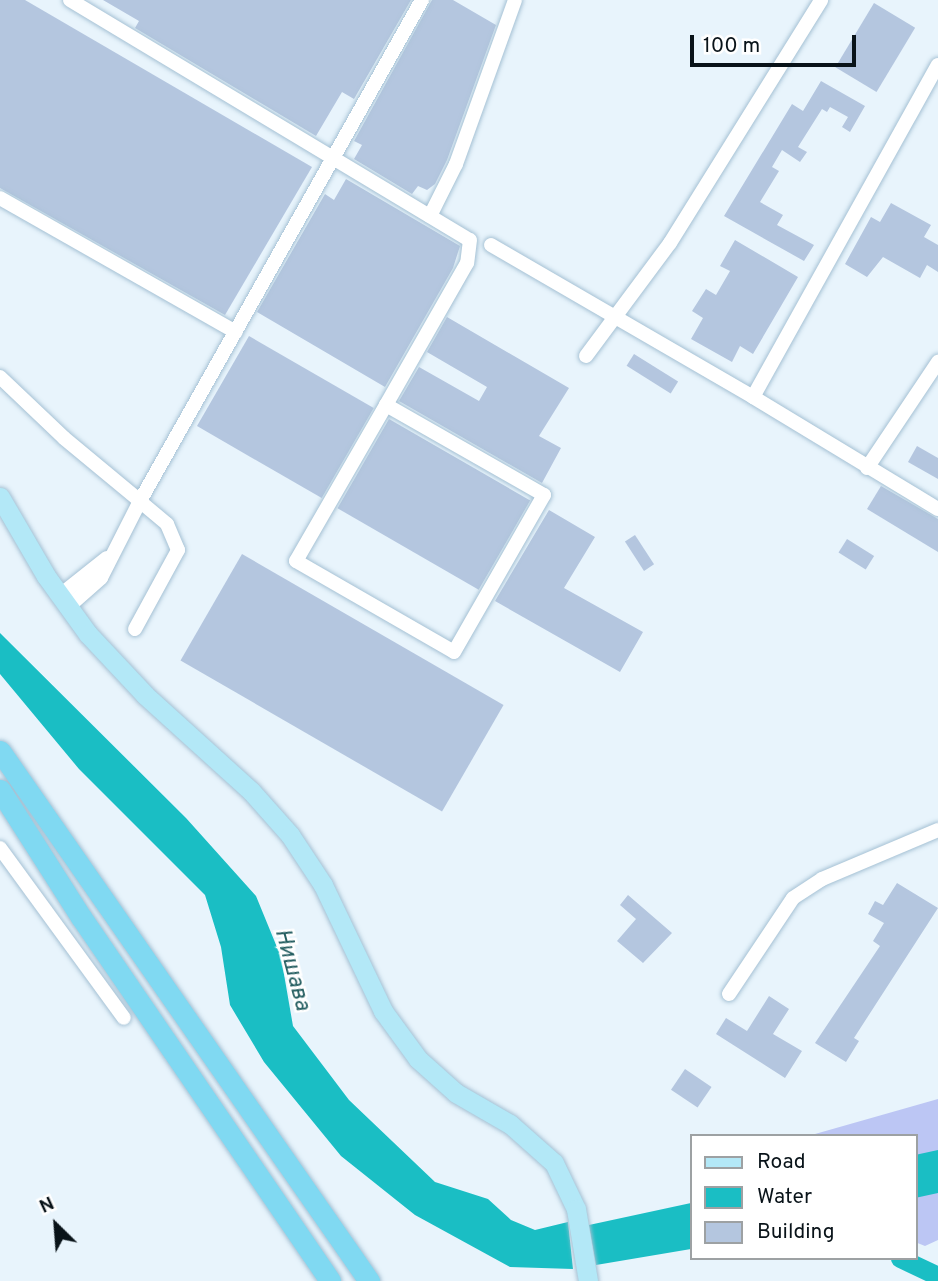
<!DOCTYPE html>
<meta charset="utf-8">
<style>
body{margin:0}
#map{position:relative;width:938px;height:1281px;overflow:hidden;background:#e8f4fc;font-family:Overpass,sans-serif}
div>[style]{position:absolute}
.green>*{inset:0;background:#bcc6f4}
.water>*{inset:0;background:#1abec4}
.river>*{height:19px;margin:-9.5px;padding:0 9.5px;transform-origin:9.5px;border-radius:9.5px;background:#1abec4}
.building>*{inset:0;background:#b4c6df;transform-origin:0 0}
.roads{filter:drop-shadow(0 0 2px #a5c1d4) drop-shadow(0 0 2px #a5c1d4)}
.minor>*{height:14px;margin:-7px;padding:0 7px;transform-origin:7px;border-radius:7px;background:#fff}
.major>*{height:19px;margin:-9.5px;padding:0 9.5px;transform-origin:9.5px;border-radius:9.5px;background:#b3e8f7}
.highway>*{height:21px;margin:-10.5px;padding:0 10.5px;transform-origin:10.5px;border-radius:10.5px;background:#80d9f2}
span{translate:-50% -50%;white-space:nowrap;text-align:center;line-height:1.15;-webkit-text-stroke:5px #fff;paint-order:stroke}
.water-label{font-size:23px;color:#235d60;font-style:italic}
.legend{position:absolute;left:690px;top:1134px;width:228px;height:126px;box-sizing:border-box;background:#fff;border:2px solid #9da1a3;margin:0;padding:9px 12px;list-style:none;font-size:21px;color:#091319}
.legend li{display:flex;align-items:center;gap:14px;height:35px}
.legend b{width:35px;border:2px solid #9da1a3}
.north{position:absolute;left:21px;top:1190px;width:70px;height:70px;-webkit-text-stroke:5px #fff;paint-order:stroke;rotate:335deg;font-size:19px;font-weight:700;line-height:28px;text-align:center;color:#091319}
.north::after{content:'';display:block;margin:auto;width:24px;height:32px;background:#091319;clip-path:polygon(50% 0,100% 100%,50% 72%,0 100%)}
.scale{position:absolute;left:690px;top:35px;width:166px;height:32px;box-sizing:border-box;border:4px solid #091319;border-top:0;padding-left:9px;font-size:21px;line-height:24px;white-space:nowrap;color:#091319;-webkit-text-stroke:5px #fff;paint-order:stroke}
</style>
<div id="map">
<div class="green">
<i style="clip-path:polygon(938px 1099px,938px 1240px,925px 1246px,915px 1242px,915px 1136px,808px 1136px)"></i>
</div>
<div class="water">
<i style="clip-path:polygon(0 633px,186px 818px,256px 896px,281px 957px,293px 1026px,349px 1100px,435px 1182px,488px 1199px,511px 1220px,535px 1230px,568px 1222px,573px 1269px,510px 1267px,415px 1215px,341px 1156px,264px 1062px,230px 1005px,221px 947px,205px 895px,79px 769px,0 674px)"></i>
<i style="clip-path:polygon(938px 1150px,938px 1193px,915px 1198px,915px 1155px)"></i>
<i style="clip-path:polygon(691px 1203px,691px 1249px,596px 1265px,589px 1225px)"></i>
</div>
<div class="river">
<i style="left:900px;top:1258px;width:42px;rotate:25.3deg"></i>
</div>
<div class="building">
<i style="clip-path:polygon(0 0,25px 0,312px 167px,225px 315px,0 188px)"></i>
<i style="clip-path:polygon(103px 0,411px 0,354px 99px,342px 92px,316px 136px,135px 28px,139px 21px)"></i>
<i style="clip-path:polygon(432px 0,453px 0,496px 25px,447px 160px,435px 184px,427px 190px,418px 186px,412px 194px,354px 159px,362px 145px,354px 141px)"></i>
<i style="left:874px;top:3px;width:48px;height:75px;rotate:31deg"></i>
<i style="clip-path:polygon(821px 81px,865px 106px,850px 132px,842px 127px,848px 117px,830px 107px,827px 112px,822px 109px,798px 147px,807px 152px,800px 162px,782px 150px,772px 167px,779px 171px,760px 202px,783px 215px,777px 225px,814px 245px,804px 261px,724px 216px,792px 104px,803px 111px)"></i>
<i style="clip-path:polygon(346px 179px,460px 246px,453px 268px,385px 387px,257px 312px,325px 194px,334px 200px)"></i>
<i style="clip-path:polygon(891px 203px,931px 225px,924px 237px,938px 245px,938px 272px,927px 265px,920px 278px,883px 257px,867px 277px,845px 264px,871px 217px,880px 222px)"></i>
<i style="clip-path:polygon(735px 240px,798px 277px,753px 354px,740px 346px,732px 362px,691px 339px,703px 318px,692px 311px,706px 289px,716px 295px,730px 271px,720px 266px)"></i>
<i style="clip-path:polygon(447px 317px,569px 388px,539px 436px,561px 448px,542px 483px,399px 401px,419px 367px,479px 401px,487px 387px,427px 352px)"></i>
<i style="left:249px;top:336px;width:144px;height:104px;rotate:30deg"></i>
<i style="left:634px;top:354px;width:52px;height:14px;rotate:32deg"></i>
<i style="left:389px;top:419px;width:163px;height:103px;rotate:30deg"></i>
<i style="clip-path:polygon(917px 446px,938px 458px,938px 479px,908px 462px)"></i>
<i style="clip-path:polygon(881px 486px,938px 519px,938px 552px,867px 509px)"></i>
<i style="clip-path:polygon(549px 510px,595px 537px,564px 588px,643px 632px,620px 672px,495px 601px)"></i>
<i style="left:635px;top:535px;width:35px;height:12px;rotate:57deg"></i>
<i style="left:847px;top:539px;width:32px;height:16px;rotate:32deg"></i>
<i style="left:242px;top:554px;width:302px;height:123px;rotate:30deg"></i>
<i style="clip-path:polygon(897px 883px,938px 908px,854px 1038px,859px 1041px,846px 1062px,815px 1043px,880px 946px,873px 941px,884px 923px,868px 914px,875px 901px,883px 905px)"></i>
<i style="clip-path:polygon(628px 895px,672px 933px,643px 963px,617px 941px,636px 919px,620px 905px)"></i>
<i style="clip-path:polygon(769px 996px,789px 1009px,773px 1034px,802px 1051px,785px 1078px,716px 1034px,726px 1018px,747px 1031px)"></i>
<i style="left:685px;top:1069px;width:32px;height:25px;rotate:34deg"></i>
</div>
<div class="roads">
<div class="minor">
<i style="left:70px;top:0;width:466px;rotate:31deg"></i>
<i style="left:470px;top:240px;width:23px;rotate:97deg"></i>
<i style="left:467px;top:263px;width:163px;rotate:119.7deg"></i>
<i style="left:386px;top:405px;width:180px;rotate:120deg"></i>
<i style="left:296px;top:561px;width:182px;rotate:29.9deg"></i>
<i style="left:454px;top:652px;width:181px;rotate:-60.2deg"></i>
<i style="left:544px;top:495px;width:182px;rotate:-150.3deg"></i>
<i style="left:0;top:198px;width:271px;rotate:29.6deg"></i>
<i style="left:430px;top:216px;width:58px;rotate:-63.4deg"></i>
<i style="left:456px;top:164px;width:174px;rotate:-70.2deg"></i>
<i style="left:491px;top:245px;width:303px;rotate:30.1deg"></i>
<i style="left:753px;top:397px;width:380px;rotate:-60.9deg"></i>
<i style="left:586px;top:356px;width:141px;rotate:-53.4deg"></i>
<i style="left:670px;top:243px;width:286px;rotate:-58.1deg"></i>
<i style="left:0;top:377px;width:88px;rotate:43.6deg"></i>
<i style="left:64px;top:438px;width:99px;rotate:39.7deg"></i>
<i style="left:140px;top:501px;width:86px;rotate:116.9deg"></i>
<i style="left:101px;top:578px;width:45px;rotate:138.6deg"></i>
<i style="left:753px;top:397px;width:216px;rotate:31.2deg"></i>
<i style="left:867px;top:468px;width:128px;rotate:-56.2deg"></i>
<i style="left:59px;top:596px;width:61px;rotate:-38.4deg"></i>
<i style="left:135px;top:629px;width:90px;rotate:-61.4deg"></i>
<i style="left:178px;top:550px;width:28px;rotate:-113deg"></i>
<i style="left:167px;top:524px;width:35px;rotate:-140deg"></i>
<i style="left:140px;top:501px;width:575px;rotate:-60.63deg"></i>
<i style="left:0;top:848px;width:210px;rotate:53.9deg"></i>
<i style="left:729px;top:994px;width:115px;rotate:-56.3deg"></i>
<i style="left:793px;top:898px;width:35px;rotate:-33deg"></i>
<i style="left:822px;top:879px;width:126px;rotate:-22.9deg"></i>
</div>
<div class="major">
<i style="left:0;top:497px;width:91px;rotate:59.8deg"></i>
<i style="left:46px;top:576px;width:72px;rotate:54.1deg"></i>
<i style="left:88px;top:634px;width:83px;rotate:46.9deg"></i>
<i style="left:145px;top:695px;width:143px;rotate:42.2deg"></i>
<i style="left:251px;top:791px;width:59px;rotate:48.4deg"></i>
<i style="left:290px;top:835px;width:60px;rotate:56.6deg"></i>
<i style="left:323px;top:885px;width:140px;rotate:64.5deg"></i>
<i style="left:383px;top:1011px;width:59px;rotate:53.9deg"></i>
<i style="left:418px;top:1059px;width:51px;rotate:41.8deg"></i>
<i style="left:456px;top:1093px;width:62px;rotate:29.9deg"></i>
<i style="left:510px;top:1124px;width:59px;rotate:41.6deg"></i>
<i style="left:554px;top:1163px;width:51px;rotate:64.4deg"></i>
<i style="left:576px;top:1209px;width:73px;rotate:80.5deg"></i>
</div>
<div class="highway">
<i style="left:0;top:751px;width:646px;rotate:55.15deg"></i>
<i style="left:0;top:790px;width:151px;rotate:57.5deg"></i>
<i style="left:81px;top:917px;width:441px;rotate:55.6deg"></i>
</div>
</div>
<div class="water-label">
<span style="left:291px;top:970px;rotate:75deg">Нишава</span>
</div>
<ul class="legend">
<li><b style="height:9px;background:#b3e8f7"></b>Road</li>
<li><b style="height:19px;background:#1abec4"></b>Water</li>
<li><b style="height:19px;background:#b4c6df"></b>Building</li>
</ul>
<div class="north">N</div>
<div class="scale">100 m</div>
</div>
